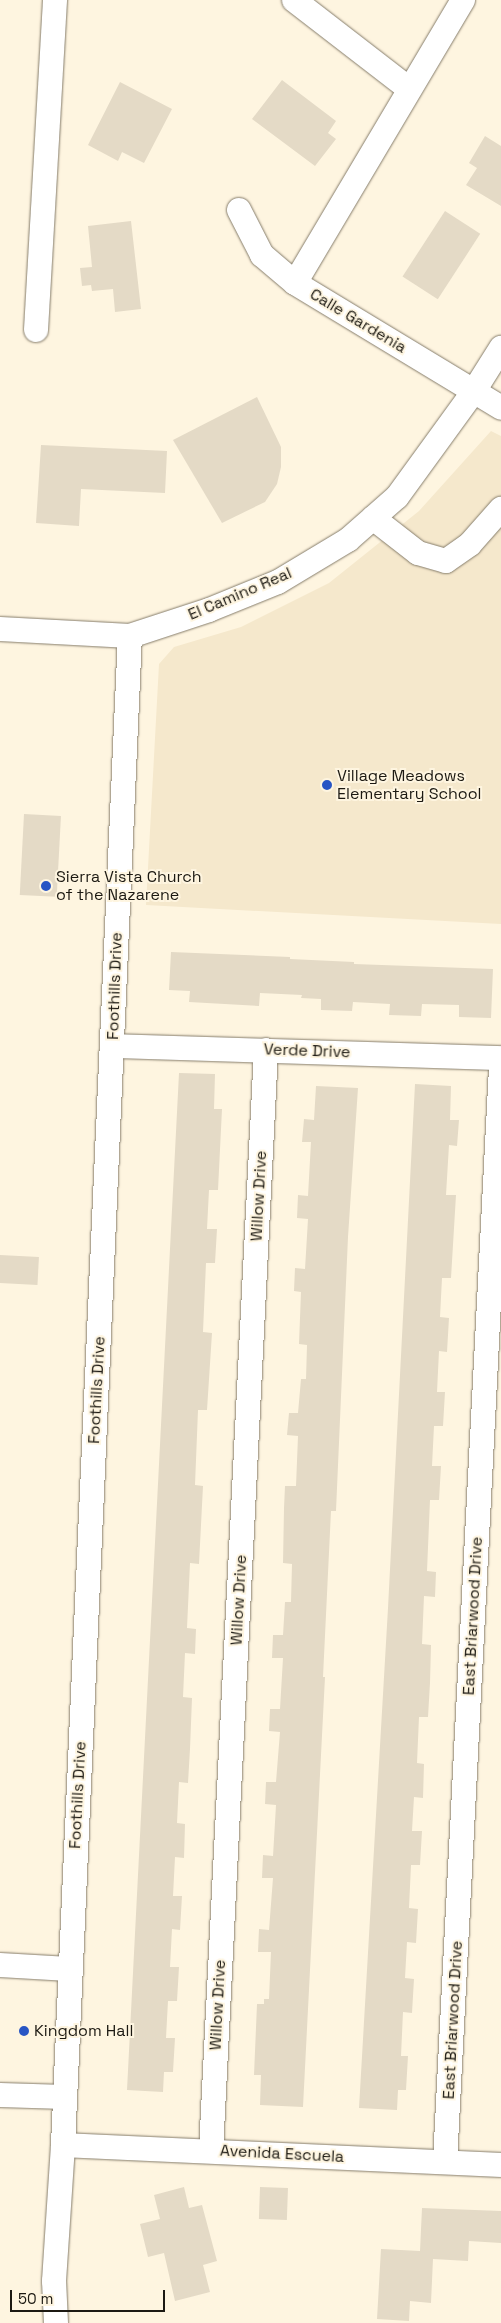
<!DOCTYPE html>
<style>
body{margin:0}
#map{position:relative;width:501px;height:2323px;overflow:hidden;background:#fef5e0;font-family:"Space Grotesk",sans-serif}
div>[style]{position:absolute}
.built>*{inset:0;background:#f5e8cc}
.building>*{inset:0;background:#e4dac6;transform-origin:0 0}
.roads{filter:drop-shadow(0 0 1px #867d6b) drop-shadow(0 0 1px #867d6b)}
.minor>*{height:24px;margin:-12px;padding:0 12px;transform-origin:12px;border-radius:12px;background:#fff}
.dots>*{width:14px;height:14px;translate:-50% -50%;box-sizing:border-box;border:2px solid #fef5e0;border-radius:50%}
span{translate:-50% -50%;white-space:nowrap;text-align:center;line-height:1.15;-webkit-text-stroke:4px #fef5e0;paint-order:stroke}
.street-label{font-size:16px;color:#1c1912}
.poi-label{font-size:16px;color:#1c1912}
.left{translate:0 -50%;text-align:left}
.scale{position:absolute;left:10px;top:2290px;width:155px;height:22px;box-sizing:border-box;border:2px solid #1c1912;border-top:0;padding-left:6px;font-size:15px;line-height:18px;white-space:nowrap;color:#1c1912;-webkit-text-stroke:4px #fef5e0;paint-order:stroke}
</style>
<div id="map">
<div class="built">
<i style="clip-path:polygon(491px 431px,501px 436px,501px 924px,146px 905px,159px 664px,174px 647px,241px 627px,329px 583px,419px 511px)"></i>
</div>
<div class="building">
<i style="clip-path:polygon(282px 80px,336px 121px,328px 133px,336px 139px,315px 166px,252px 119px)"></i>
<i style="clip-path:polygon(120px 82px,172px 109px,144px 163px,122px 152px,118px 161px,88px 145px)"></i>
<i style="clip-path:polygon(485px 136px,501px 146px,501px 206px,466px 185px,477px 168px,469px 163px)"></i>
<i style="left:445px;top:211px;width:42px;height:78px;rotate:33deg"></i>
<i style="clip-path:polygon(131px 221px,141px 309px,115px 312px,113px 289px,92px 291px,91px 285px,82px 286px,80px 268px,92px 267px,88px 226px)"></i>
<i style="clip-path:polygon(257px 397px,281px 447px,281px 467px,277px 484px,265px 502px,222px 523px,173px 440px)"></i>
<i style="clip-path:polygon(41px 445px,167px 451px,165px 493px,81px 489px,79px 526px,36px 523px)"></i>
<i style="left:24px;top:814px;width:37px;height:81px;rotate:3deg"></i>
<i style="clip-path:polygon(171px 952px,290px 957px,290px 959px,354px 962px,354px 964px,493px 969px,491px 1018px,459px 1017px,459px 1005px,422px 1004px,421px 1016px,389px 1015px,390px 1004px,353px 1002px,352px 1011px,321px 1010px,321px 999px,301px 998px,302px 995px,260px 993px,259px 1006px,189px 1002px,190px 991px,169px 990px)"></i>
<i style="clip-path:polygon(179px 1073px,215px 1074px,214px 1109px,222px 1109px,218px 1190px,209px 1190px,207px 1229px,217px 1229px,215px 1263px,206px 1263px,203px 1332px,212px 1333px,207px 1410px,198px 1410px,195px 1485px,203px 1486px,199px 1564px,190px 1563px,187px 1628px,196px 1629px,195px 1654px,185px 1653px,183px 1697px,192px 1698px,190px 1749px,188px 1783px,179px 1782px,177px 1823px,185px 1824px,184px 1858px,175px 1857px,173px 1896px,182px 1896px,180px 1930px,172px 1929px,170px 1967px,179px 1967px,177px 2001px,168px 2001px,166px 2038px,175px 2038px,173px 2072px,164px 2072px,163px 2092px,127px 2090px)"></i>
<i style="clip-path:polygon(415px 1084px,451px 1086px,450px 1120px,459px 1120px,457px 1146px,449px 1145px,446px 1195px,456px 1195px,451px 1278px,442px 1278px,440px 1317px,449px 1318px,447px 1352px,439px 1351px,437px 1392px,445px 1392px,443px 1426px,434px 1426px,432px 1466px,441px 1466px,439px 1500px,430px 1500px,427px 1571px,436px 1572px,435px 1597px,424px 1596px,422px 1644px,431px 1645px,430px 1683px,428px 1717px,419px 1717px,417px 1763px,424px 1764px,423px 1798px,414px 1797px,412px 1831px,422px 1831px,420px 1865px,411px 1865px,409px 1908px,418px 1909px,416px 1943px,407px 1942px,405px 1978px,414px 1979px,412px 2013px,403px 2012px,401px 2056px,408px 2056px,406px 2090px,398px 2090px,397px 2110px,359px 2108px,388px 1608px)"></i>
<i style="clip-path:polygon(316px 1086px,358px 1088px,348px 1237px,336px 1511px,331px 1511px,323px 1677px,325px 1677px,303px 2107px,260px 2105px,261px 2075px,254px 2075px,257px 2004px,264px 2004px,264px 1999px,269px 1999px,271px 1952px,258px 1952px,259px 1929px,269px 1930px,273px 1878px,262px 1878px,263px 1855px,273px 1856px,276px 1805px,265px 1804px,266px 1782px,276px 1782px,280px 1732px,269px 1731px,270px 1709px,280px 1709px,283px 1658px,272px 1658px,273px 1635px,283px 1635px,285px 1602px,291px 1602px,292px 1564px,283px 1563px,284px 1508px,285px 1486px,296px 1486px,298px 1436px,287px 1435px,289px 1413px,298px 1413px,301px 1379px,306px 1379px,307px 1345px,299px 1344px,301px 1292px,294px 1291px,295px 1268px,305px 1269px,308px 1219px,297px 1218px,298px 1195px,308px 1196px,311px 1142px,302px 1142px,304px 1119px,314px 1120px)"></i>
<i style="left:0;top:1255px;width:39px;height:28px;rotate:3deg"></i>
<i style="clip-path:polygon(184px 2187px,189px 2208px,202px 2205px,217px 2261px,203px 2265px,210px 2292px,175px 2301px,164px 2253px,148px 2257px,140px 2224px,160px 2219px,154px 2195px)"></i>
<i style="left:260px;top:2187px;width:28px;height:32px;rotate:2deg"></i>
<i style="clip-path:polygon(422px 2208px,501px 2211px,501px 2243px,469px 2241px,468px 2261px,433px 2259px,431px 2303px,410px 2301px,409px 2321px,377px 2319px,381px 2249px,420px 2251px)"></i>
</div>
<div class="roads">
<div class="minor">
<i style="left:294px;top:0;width:145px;rotate:37.7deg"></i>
<i style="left:239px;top:210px;width:51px;rotate:62.9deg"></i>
<i style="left:262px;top:255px;width:43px;rotate:40.3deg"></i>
<i style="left:295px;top:283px;width:241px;rotate:31.2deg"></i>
<i style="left:295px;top:283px;width:329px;rotate:-59.3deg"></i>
<i style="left:36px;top:330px;width:331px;rotate:-86.7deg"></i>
<i style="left:373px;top:518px;width:57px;rotate:37.9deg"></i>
<i style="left:418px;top:553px;width:29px;rotate:16deg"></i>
<i style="left:446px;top:561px;width:29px;rotate:-35deg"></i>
<i style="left:470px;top:544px;width:47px;rotate:-48.5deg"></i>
<i style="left:0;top:629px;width:130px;rotate:3.1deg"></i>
<i style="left:130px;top:636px;width:83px;rotate:-18.2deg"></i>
<i style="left:209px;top:610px;width:74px;rotate:-22.1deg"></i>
<i style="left:278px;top:582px;width:82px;rotate:-31deg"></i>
<i style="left:348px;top:540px;width:65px;rotate:-41.3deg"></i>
<i style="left:397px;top:497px;width:131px;rotate:-54deg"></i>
<i style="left:474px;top:391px;width:51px;rotate:-57.9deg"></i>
<i style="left:113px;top:1046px;width:388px;rotate:1.8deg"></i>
<i style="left:0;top:1965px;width:69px;rotate:3.3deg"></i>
<i style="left:0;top:2095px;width:65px;rotate:1.8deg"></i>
<i style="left:63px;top:2145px;width:438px;rotate:2.6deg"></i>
<i style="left:211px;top:2151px;width:1102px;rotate:-87.14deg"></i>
<i style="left:445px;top:2162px;width:1094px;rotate:-87.07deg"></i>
<i style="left:56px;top:2323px;width:42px;rotate:-92.7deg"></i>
<i style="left:54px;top:2281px;width:136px;rotate:-86.2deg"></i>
<i style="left:63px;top:2145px;width:1510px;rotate:-87.46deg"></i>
</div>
</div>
<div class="dots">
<i style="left:327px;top:785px;background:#2855c4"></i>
<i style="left:46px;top:886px;background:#2855c4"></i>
<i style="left:24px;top:2031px;background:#2855c4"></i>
</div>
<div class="street-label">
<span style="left:358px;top:321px;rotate:31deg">Calle Gardenia</span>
<span style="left:240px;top:594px;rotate:-23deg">El Camino Real</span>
<span style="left:115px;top:986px;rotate:-88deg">Foothills Drive</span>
<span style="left:307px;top:1051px;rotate:2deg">Verde Drive</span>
<span style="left:259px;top:1196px;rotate:-87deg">Willow Drive</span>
<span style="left:97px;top:1390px;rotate:-87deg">Foothills Drive</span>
<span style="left:239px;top:1600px;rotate:-87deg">Willow Drive</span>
<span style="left:473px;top:1616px;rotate:-87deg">East Briarwood Drive</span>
<span style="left:78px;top:1795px;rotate:-87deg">Foothills Drive</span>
<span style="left:218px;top:2005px;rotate:-87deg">Willow Drive</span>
<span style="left:453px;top:2020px;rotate:-87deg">East Briarwood Drive</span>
<span style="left:282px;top:2154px;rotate:3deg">Avenida Escuela</span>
</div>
<div class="poi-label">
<span class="left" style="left:337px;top:785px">Village Meadows<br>Elementary School</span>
<span class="left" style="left:56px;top:886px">Sierra Vista Church<br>of the Nazarene</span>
<span class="left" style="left:34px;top:2031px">Kingdom Hall</span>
</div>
<div class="scale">50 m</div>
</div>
